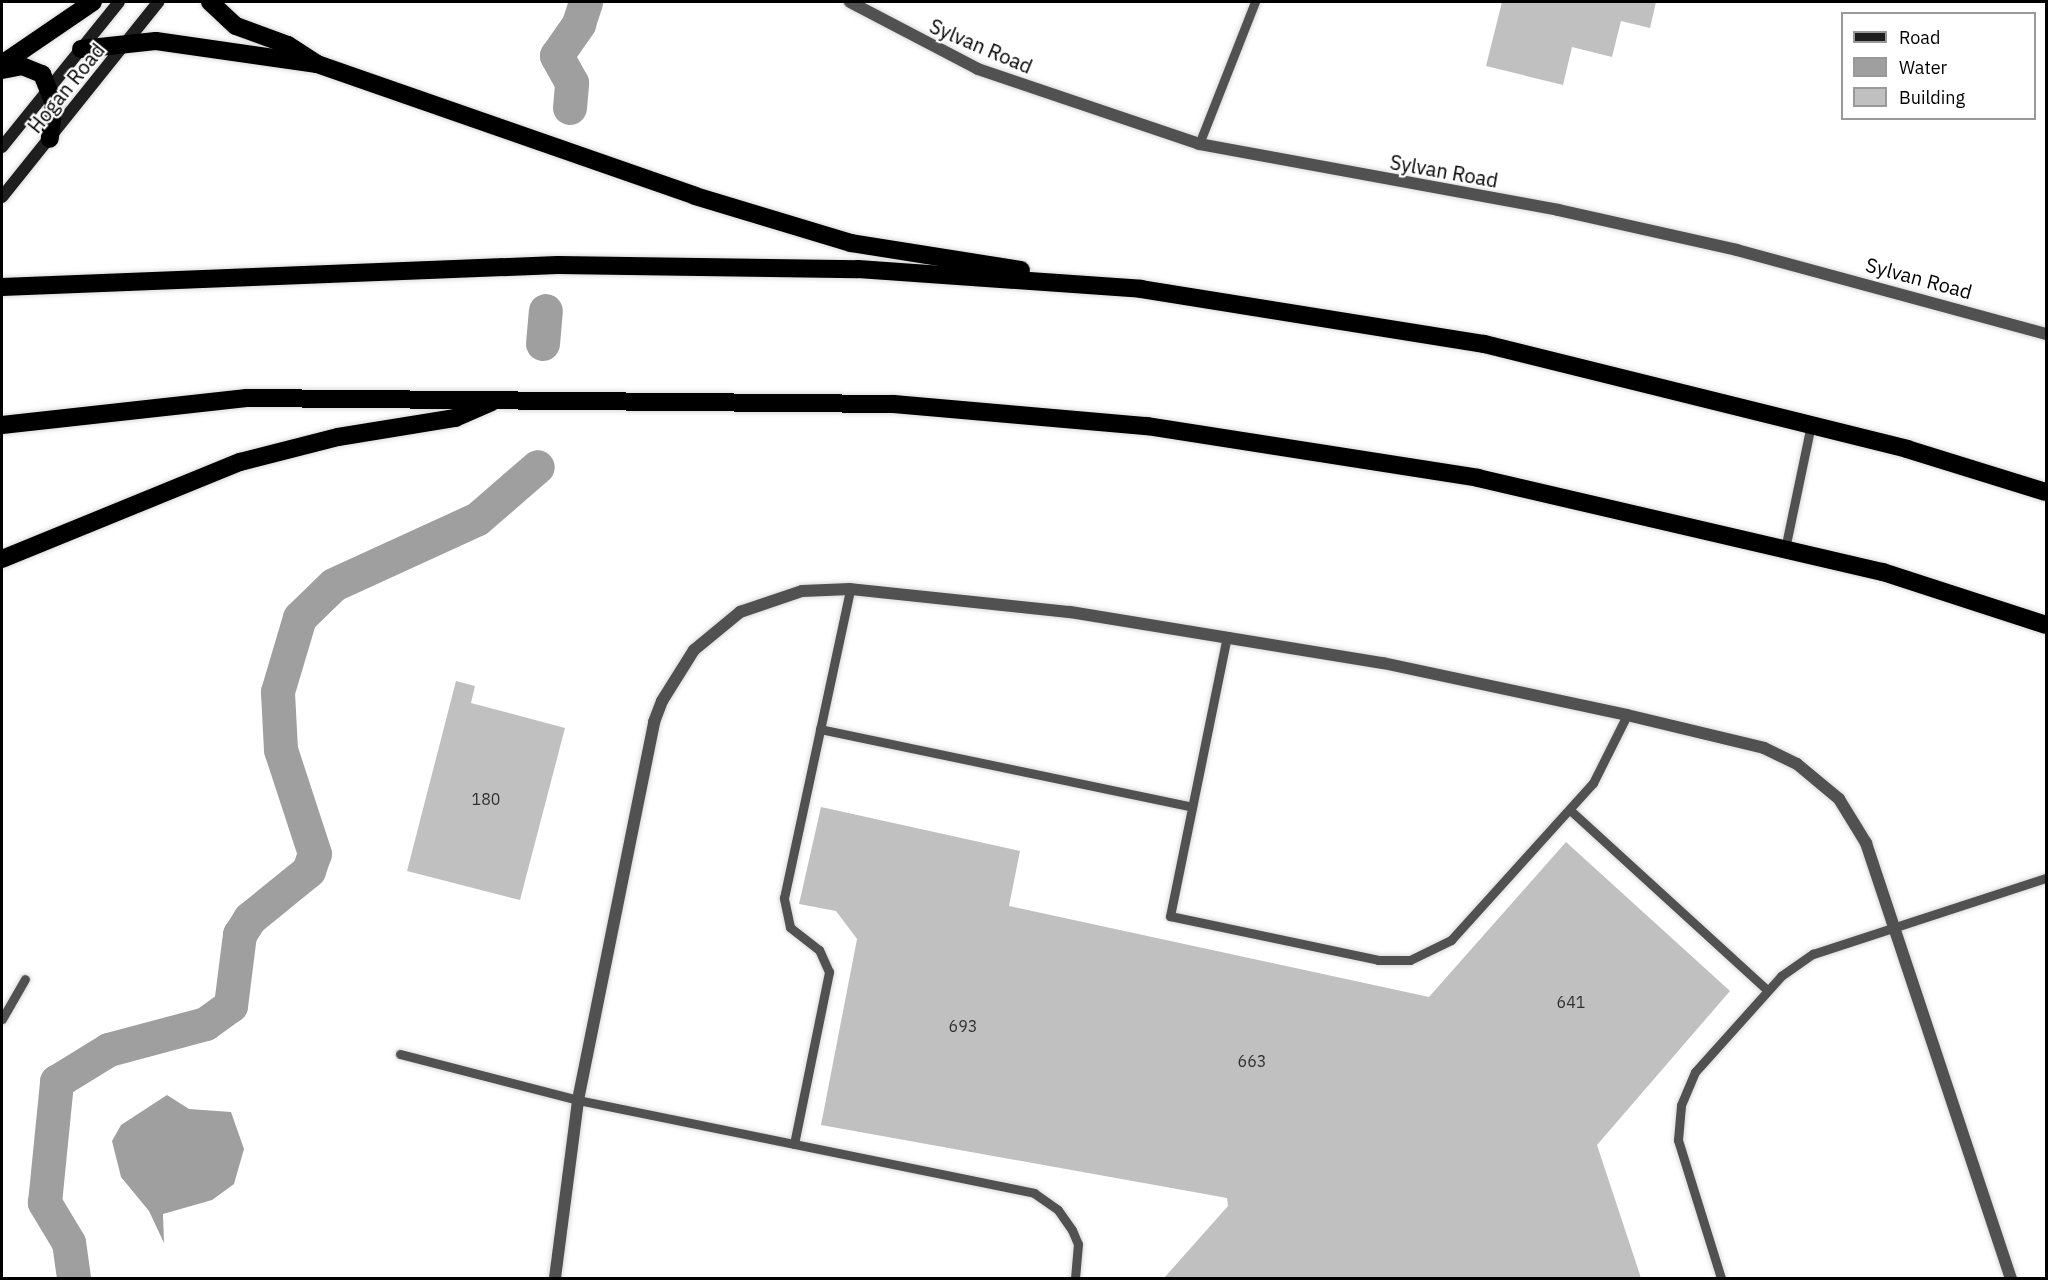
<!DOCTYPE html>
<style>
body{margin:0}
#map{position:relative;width:2048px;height:1280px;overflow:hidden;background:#fff;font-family:"IBM Plex Sans",sans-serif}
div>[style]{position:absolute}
.water>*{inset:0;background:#9f9f9f}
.river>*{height:34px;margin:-17px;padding:0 17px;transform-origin:17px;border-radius:17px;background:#9f9f9f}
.building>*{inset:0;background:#c0c0c0}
.roads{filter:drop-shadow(0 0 2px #dbdbdb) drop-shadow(0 0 2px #dbdbdb)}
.lane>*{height:9px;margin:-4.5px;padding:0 4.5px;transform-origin:4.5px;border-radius:4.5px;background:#515151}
.street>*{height:12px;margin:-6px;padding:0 6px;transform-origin:6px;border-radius:6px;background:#515151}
.secondary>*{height:12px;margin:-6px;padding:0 6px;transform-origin:6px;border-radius:6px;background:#1e1e1e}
.highway>*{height:18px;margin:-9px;padding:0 9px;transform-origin:9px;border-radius:9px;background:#000}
span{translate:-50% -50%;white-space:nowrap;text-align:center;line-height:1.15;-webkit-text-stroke:4.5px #fff;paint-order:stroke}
.number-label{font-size:16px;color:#303030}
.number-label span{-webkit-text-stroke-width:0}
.street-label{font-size:20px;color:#000}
.frame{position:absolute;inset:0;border:3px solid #000;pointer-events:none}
.legend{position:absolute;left:1841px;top:12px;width:195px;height:108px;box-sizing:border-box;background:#fff;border:2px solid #999;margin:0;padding:8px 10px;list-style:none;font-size:18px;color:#000}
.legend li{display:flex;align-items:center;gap:12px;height:30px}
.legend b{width:30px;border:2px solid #999}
</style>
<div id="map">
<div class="water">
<i style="clip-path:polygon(167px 1095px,189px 1109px,231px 1112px,244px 1149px,234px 1184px,212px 1200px,163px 1214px,164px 1243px,149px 1211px,121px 1177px,112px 1141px,121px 1125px)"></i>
</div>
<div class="river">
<i style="left:570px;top:108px;width:25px;rotate:-85deg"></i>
<i style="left:572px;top:83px;width:31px;rotate:-119deg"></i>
<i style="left:557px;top:56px;width:39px;rotate:-55deg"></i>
<i style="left:579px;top:24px;width:23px;rotate:-72deg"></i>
<i style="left:543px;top:344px;width:33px;rotate:-85deg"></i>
<i style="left:74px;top:1278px;width:35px;rotate:-98deg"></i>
<i style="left:69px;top:1243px;width:47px;rotate:-121deg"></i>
<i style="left:45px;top:1203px;width:122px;rotate:-84.3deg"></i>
<i style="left:57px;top:1082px;width:61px;rotate:-31.6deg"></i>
<i style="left:109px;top:1050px;width:100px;rotate:-15deg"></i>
<i style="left:206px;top:1024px;width:31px;rotate:-36deg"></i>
<i style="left:231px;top:1006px;width:72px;rotate:-82.8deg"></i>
<i style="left:240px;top:935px;width:19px;rotate:-58deg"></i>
<i style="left:250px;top:919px;width:76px;rotate:-39.1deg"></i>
<i style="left:309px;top:871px;width:18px;rotate:-71deg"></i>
<i style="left:315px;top:854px;width:109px;rotate:-108.1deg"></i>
<i style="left:281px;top:750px;width:58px;rotate:-93deg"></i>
<i style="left:278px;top:692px;width:77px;rotate:-73.4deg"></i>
<i style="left:300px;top:618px;width:47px;rotate:-44.1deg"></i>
<i style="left:334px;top:585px;width:158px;rotate:-24.6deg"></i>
<i style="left:478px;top:519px;width:79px;rotate:-40.9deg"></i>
</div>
<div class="building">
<i style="clip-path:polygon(1502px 2px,1656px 2px,1650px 28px,1621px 21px,1612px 57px,1572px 47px,1563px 85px,1486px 66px)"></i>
<i style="clip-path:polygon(456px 681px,475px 686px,471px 703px,565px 728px,520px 900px,407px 871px)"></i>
<i style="clip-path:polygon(821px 807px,1020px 851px,1009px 906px,1429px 997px,1566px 842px,1730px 991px,1597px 1145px,1641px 1278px,1164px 1278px,1228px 1206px,1227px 1198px,821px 1125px,857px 939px,836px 911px,799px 904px)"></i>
</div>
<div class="roads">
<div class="lane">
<i style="left:1199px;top:144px;width:153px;rotate:-68.5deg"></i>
<i style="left:1785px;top:549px;width:127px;rotate:-78.2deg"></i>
<i style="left:1227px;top:636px;width:286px;rotate:101.5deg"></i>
<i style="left:1170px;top:916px;width:213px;rotate:11.9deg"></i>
<i style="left:1378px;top:960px;width:32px"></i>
<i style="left:1410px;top:960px;width:46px;rotate:-26deg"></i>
<i style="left:1451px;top:940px;width:212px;rotate:-47.9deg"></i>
<i style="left:1593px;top:783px;width:76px;rotate:-63.4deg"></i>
<i style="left:820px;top:729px;width:380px;rotate:11.8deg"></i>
<i style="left:1570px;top:810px;width:267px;rotate:42.4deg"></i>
<i style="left:2px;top:1019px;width:46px;rotate:-60.1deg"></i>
<i style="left:400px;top:1054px;width:184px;rotate:14.5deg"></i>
<i style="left:578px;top:1100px;width:465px;rotate:11.5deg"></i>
<i style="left:1034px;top:1193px;width:29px;rotate:35deg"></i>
<i style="left:1058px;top:1210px;width:24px;rotate:55deg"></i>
<i style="left:1072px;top:1230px;width:15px;rotate:67deg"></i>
<i style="left:1078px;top:1244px;width:34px;rotate:95deg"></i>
<i style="left:794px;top:1144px;width:176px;rotate:-78.5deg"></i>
<i style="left:829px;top:972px;width:24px;rotate:-114deg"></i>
<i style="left:819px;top:950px;width:37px;rotate:-142deg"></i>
<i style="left:790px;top:927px;width:30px;rotate:-102deg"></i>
<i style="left:784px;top:898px;width:316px;rotate:-77.9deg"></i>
<i style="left:1721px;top:1278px;width:145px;rotate:-107.3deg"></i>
<i style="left:1678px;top:1140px;width:35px;rotate:-85deg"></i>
<i style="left:1681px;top:1105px;width:36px;rotate:-67deg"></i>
<i style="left:1695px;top:1072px;width:129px;rotate:-48.1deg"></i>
<i style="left:1781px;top:976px;width:39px;rotate:-35deg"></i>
<i style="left:1813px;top:954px;width:245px;rotate:-18.1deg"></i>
</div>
<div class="street">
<i style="left:850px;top:2px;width:144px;rotate:27.6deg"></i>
<i style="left:978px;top:69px;width:233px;rotate:18.7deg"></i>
<i style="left:1199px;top:144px;width:365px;rotate:10.4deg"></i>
<i style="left:1558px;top:210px;width:183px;rotate:12.6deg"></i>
<i style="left:1737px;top:250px;width:320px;rotate:15.2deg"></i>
<i style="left:555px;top:1278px;width:179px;rotate:-82.6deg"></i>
<i style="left:578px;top:1100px;width:386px;rotate:-78.6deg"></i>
<i style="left:654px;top:722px;width:22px;rotate:-69deg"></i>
<i style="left:662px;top:701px;width:60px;rotate:-57.9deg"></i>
<i style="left:694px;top:650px;width:60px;rotate:-39.6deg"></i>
<i style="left:740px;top:612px;width:65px;rotate:-18.7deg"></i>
<i style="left:802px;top:591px;width:48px;rotate:-2.4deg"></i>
<i style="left:850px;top:589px;width:221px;rotate:6deg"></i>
<i style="left:1070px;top:612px;width:317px;rotate:9.3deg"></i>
<i style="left:1383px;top:663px;width:249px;rotate:12deg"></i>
<i style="left:1627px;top:715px;width:141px;rotate:13.5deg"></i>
<i style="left:1764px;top:748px;width:37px;rotate:26deg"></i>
<i style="left:1797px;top:764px;width:55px;rotate:39.8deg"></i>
<i style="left:1839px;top:799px;width:52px;rotate:58.5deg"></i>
<i style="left:1866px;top:843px;width:459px;rotate:71.6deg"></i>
</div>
<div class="secondary">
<i style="left:2px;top:147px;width:186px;rotate:-51.1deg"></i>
<i style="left:2px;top:197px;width:250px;rotate:-51.3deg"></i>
</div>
<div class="highway">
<i style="left:210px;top:2px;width:35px;rotate:43deg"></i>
<i style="left:236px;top:26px;width:55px;rotate:20.1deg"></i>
<i style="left:288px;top:45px;width:35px;rotate:33deg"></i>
<i style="left:317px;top:64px;width:400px;rotate:19.2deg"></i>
<i style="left:695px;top:196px;width:163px;rotate:16.8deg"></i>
<i style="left:851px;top:243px;width:172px;rotate:9deg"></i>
<i style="left:81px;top:49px;width:75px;rotate:-6.1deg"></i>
<i style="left:156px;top:41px;width:161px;rotate:8.2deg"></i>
<i style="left:2px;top:64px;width:110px;rotate:-34.3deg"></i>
<i style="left:2px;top:70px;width:20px;rotate:-11deg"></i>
<i style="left:22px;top:66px;width:22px;rotate:22deg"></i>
<i style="left:42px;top:74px;width:32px;rotate:68deg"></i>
<i style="left:54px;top:104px;width:35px;rotate:97deg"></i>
<i style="left:2px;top:287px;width:556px;rotate:-2.27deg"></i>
<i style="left:558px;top:265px;width:300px;rotate:0.8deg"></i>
<i style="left:858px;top:269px;width:284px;rotate:4deg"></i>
<i style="left:1141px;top:289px;width:347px;rotate:9.1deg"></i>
<i style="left:1484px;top:344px;width:436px;rotate:13.9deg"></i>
<i style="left:1907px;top:449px;width:145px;rotate:17.2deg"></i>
<i style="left:2px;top:425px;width:246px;rotate:-6.3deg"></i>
<i style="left:247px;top:398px;width:647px;rotate:0.53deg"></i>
<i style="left:894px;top:404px;width:254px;rotate:5deg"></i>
<i style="left:1147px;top:426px;width:335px;rotate:8.9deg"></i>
<i style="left:1478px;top:478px;width:416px;rotate:13.1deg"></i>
<i style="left:1883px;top:572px;width:171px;rotate:18deg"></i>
<i style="left:2px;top:559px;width:257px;rotate:-22.2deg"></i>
<i style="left:240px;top:462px;width:101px;rotate:-14.3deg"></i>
<i style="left:338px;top:437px;width:119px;rotate:-9.2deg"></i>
<i style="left:455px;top:418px;width:40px;rotate:-23.4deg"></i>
</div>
</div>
<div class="number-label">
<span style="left:486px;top:799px">180</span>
<span style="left:1571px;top:1002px">641</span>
<span style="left:963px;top:1026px">693</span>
<span style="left:1252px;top:1061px">663</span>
</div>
<div class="street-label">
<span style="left:981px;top:46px;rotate:23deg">Sylvan Road</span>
<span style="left:66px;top:88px;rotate:-51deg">Hogan Road</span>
<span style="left:1444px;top:171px;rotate:10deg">Sylvan Road</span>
<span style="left:1919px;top:278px;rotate:15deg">Sylvan Road</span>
</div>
<div class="frame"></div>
<ul class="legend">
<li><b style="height:8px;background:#1e1e1e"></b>Road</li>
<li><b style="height:16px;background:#9f9f9f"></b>Water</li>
<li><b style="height:16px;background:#c0c0c0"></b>Building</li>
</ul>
</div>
